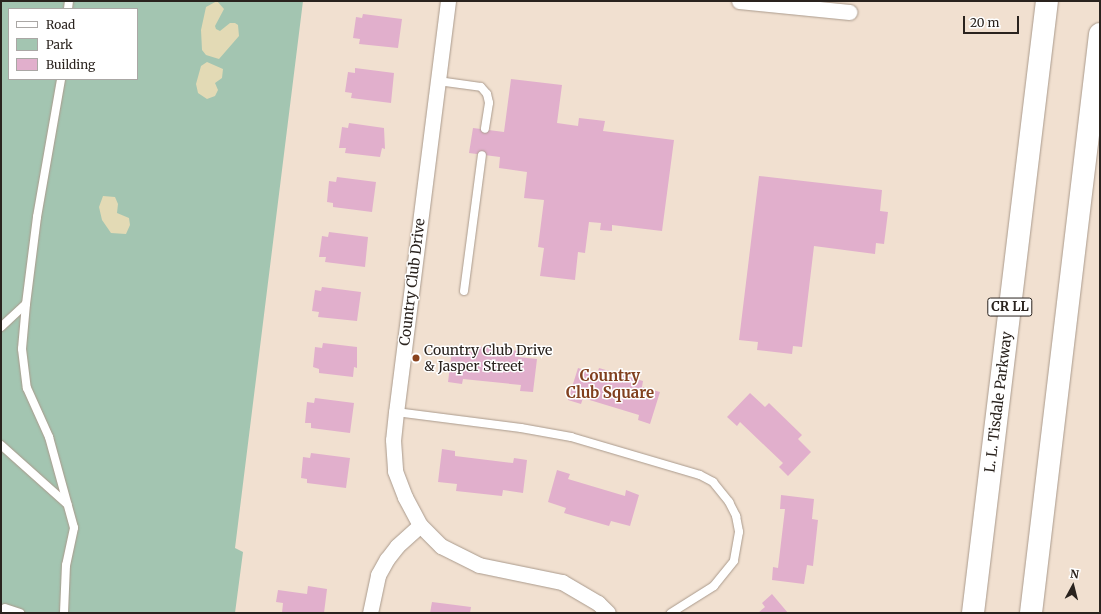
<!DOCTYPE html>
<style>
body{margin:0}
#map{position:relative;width:1101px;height:614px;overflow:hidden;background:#f1e0d0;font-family:Merriweather,serif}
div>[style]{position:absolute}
.green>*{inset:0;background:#a3c5b1}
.sand>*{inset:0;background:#e3dab5}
.building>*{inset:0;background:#e1afcc}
.roads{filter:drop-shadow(0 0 1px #aa9a8c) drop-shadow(0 0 1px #aa9a8c)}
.service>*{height:8px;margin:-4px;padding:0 4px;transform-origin:4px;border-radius:4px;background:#fff}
.minor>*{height:15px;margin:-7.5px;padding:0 7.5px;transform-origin:7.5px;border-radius:7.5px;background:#fff}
.motorway>*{height:22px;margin:-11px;padding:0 11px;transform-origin:11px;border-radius:11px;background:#fff}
.dots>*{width:11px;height:11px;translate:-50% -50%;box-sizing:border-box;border:2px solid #fff;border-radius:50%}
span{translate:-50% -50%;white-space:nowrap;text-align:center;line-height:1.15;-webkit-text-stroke:3px #fff;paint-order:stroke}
.shield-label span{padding:1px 3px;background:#fff;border:1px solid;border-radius:3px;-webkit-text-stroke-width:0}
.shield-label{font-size:13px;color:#2a231e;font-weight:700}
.street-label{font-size:14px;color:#2a231e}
.poi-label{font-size:14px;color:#2a231e}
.left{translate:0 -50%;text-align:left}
.neighbourhood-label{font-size:15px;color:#81401f;font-weight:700}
.frame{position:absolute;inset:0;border:2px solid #2a231e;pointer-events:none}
.legend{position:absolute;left:8px;top:8px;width:130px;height:72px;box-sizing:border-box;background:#fff;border:1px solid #aaa7a5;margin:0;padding:5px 7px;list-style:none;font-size:12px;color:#2a231e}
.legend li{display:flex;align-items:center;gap:8px;height:20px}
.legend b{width:20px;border:1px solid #aaa7a5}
.north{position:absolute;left:1053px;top:566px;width:40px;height:40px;-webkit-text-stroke:3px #fff;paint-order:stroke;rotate:7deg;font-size:11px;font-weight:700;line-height:16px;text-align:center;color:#2a231e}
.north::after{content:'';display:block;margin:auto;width:14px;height:18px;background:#2a231e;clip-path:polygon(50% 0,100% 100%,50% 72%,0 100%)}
.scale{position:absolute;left:963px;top:16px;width:56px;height:18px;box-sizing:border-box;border:2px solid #2a231e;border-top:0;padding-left:5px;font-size:12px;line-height:14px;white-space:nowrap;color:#2a231e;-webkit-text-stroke:3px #fff;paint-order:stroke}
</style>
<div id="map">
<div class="green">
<i style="clip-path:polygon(evenodd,1px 1px,303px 1px,235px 548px,243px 552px,235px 613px,1px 613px,1px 1px,9px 9px,137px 9px,137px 79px,9px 79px,9px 9px)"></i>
</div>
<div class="sand">
<i style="clip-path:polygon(217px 1px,224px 9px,215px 26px,216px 29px,220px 31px,230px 23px,235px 23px,238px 25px,239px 36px,219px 59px,206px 55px,202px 50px,201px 30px,206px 7px)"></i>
<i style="clip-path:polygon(207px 62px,223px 69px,222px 78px,215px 83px,218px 90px,215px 96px,207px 99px,198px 93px,196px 84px,201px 66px)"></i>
<i style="clip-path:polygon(103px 196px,115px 197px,118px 204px,117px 213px,129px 218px,130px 225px,126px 234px,111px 233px,102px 220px,99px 207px)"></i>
</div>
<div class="building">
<i style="clip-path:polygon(363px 14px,402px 19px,398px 48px,359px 44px,360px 39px,353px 38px,356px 17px,362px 18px)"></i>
<i style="clip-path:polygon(355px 68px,394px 73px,391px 103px,351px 98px,352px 93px,345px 92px,348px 72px,355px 73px)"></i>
<i style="clip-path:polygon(511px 79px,562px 85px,557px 123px,578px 126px,579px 118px,605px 121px,603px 131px,674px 140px,662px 231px,612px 225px,612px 231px,600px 230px,601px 223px,589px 222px,585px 253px,578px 252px,575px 280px,540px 276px,544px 248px,538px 247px,544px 200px,524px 198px,527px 172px,499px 168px,500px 157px,469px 153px,473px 128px,504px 132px)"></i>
<i style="clip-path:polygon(349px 123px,384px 128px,385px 149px,382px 148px,380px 157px,345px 153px,346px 148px,339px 148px,342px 127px,348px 128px)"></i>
<i style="clip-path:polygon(759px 176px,882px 190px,880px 211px,888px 212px,884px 244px,876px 243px,875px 254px,814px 246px,802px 347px,793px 346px,792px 354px,757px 350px,758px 342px,739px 340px)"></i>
<i style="clip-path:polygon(337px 177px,376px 182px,372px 212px,333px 207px,333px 203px,327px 202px,329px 181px,336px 182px)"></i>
<i style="clip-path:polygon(329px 232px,368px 237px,365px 267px,325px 262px,326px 257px,319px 257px,322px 236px,328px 237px)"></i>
<i style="clip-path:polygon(322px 287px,361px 292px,357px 321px,318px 317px,319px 312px,312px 311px,315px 290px,321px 291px)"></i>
<i style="clip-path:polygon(323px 343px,357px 347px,357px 368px,354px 367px,353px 377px,319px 373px,319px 369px,313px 367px,315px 347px,322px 348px)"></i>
<i style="clip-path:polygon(473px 346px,519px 351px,518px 357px,537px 359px,533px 392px,520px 391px,521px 385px,463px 379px,462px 384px,448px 382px,452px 350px,473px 352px)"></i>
<i style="clip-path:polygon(578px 368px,597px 374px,599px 368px,643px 381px,642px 387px,660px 392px,650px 424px,638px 420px,639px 415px,583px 398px,581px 404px,568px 400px)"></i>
<i style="clip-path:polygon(750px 393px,765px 407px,769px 403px,802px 435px,798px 439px,811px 452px,788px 476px,779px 467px,783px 463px,740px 422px,737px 426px,727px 417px)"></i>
<i style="clip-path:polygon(315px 398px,354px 403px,350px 433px,311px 428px,311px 423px,305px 423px,307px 402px,314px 403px)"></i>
<i style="clip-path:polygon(442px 449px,455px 451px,455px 456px,513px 463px,514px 458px,527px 460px,523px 493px,503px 490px,502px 496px,456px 491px,457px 484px,438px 482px)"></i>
<i style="clip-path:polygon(311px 453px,350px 458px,346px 488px,307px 483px,307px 479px,301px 478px,303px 457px,310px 458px)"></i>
<i style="clip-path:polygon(557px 470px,570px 474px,568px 479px,625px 496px,626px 490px,639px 495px,630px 526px,611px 521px,609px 526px,564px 513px,566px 508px,548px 502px)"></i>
<i style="clip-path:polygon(781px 495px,814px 499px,812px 519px,818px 520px,813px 566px,807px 565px,804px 584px,772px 580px,773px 567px,778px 568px,785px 509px,780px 509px)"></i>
<i style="clip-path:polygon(308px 586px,327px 589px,324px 613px,282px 613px,283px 603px,276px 602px,278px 590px,307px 594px)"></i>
<i style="clip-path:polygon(772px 594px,788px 613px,758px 613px,765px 607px,762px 603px)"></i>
<i style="clip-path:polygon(432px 602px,471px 607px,470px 613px,430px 613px)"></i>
</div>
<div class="roads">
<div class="service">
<i style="left:68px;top:9px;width:8px;rotate:-83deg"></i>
<i style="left:438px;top:81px;width:43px;rotate:7.9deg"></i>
<i style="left:481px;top:87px;width:9px;rotate:49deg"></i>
<i style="left:487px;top:94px;width:9px;rotate:77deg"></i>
<i style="left:489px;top:103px;width:26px;rotate:99deg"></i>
<i style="left:464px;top:291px;width:137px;rotate:-82.5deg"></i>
<i style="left:26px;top:304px;width:45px;rotate:95.1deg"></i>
<i style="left:22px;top:349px;width:39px;rotate:83deg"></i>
<i style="left:27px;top:388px;width:54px;rotate:65.8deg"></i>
<i style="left:49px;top:437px;width:94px;rotate:74.6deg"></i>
<i style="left:74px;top:528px;width:38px;rotate:102deg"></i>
<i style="left:66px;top:565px;width:48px;rotate:92.4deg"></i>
<i style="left:1px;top:327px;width:34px;rotate:-43deg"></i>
<i style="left:26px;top:304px;width:88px;rotate:-82.8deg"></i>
<i style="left:37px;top:217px;width:140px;rotate:-80.1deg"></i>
<i style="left:396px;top:412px;width:126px;rotate:7.3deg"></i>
<i style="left:521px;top:428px;width:51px;rotate:10.2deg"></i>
<i style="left:571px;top:437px;width:134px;rotate:16.4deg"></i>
<i style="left:700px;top:475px;width:15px;rotate:28deg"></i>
<i style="left:713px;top:482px;width:26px;rotate:51deg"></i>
<i style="left:729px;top:502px;width:16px;rotate:63deg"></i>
<i style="left:736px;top:516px;width:16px;rotate:79deg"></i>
<i style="left:739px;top:532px;width:29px;rotate:100deg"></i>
<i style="left:734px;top:561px;width:32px;rotate:129deg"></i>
<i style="left:714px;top:586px;width:51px;rotate:147.9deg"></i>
<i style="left:1px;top:445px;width:89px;rotate:41.8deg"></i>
<i style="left:3px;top:613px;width:5px;rotate:-68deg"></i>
<i style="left:5px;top:608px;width:16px;rotate:18deg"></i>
</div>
<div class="minor">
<i style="left:448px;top:1px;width:414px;rotate:97.2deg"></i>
<i style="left:396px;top:412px;width:28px;rotate:96deg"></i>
<i style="left:393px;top:440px;width:31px;rotate:86deg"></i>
<i style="left:395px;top:471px;width:28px;rotate:69deg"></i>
<i style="left:405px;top:497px;width:32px;rotate:62deg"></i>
<i style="left:420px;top:525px;width:30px;rotate:45deg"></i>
<i style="left:441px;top:546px;width:42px;rotate:26.6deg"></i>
<i style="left:479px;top:565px;width:85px;rotate:11.6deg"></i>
<i style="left:562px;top:582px;width:42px;rotate:30.3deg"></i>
<i style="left:598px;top:603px;width:14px;rotate:45deg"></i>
<i style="left:739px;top:1px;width:111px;rotate:5.7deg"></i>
<i style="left:370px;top:613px;width:39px;rotate:-78deg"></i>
<i style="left:378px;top:575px;width:18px;rotate:-61deg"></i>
<i style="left:387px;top:559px;width:16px;rotate:-52deg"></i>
<i style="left:397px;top:546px;width:31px;rotate:-42deg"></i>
</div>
<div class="motorway">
<i style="left:973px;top:613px;width:616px;rotate:-83.11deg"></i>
<i style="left:1031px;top:613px;width:583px;rotate:-83.2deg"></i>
</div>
</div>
<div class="dots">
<i style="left:416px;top:358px;background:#89421d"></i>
</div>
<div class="shield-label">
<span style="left:1010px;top:307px">CR LL</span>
</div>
<div class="street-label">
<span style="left:412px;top:282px;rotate:-83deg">Country Club Drive</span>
<span style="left:998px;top:402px;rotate:-83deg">L. L. Tisdale Parkway</span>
</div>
<div class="poi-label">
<span class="left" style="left:424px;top:358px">Country Club Drive<br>&amp; Jasper Street</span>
</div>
<div class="neighbourhood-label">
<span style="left:610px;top:384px">Country<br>Club Square</span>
</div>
<div class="frame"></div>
<ul class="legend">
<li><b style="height:5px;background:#fff"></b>Road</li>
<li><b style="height:11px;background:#a3c5b1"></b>Park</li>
<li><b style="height:11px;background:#e1afcc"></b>Building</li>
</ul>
<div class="north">N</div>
<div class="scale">20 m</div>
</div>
